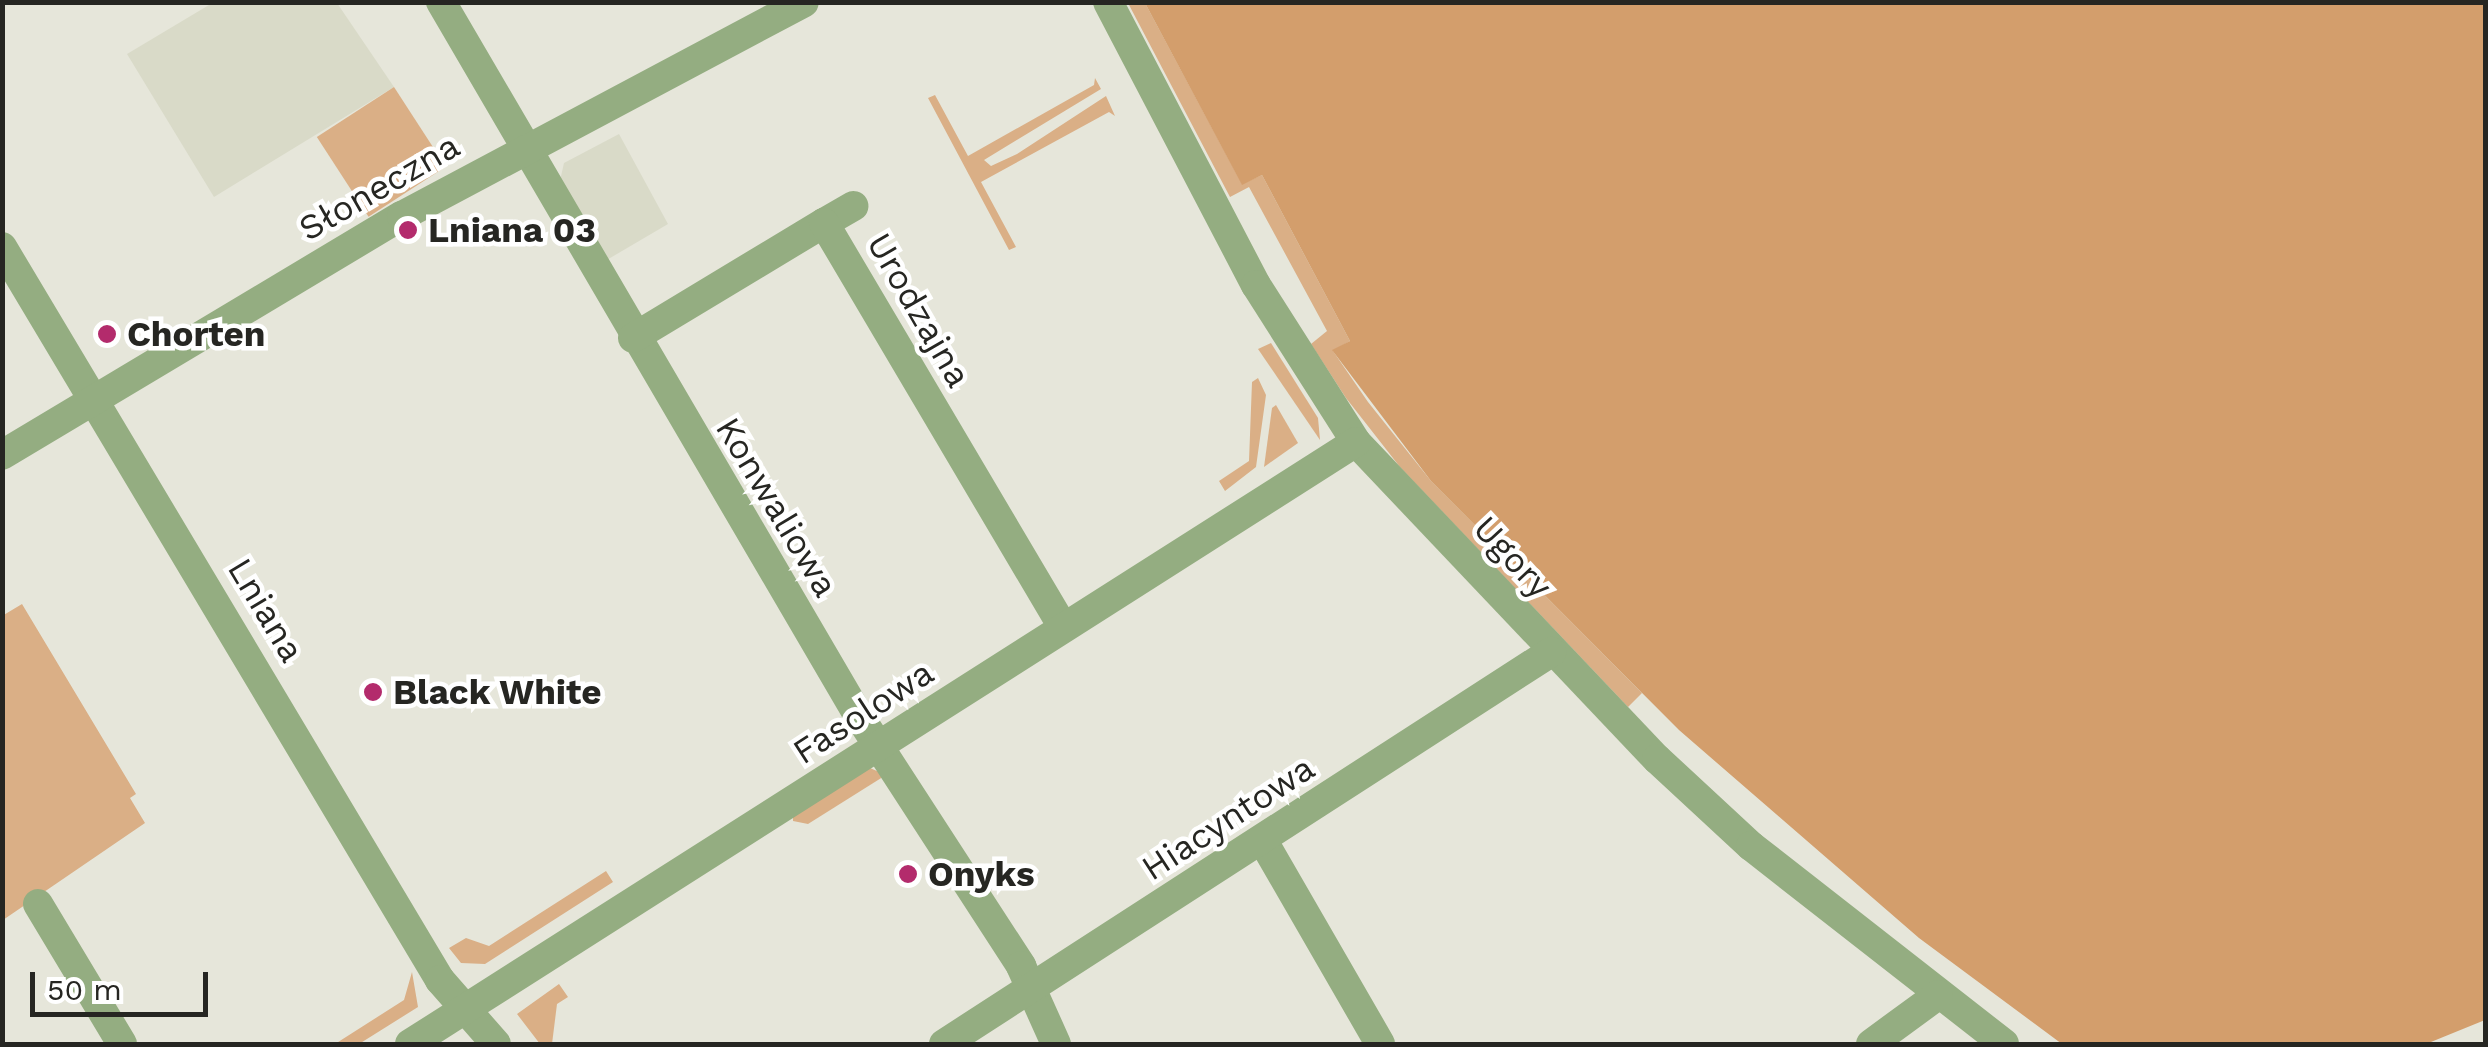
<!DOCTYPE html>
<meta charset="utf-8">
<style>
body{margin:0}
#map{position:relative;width:2488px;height:1047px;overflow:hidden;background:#e6e6da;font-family:"Work Sans",sans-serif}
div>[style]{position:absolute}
.built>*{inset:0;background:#d9dac8}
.green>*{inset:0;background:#daaf86;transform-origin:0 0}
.forest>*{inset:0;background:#d39e6c}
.minor>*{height:30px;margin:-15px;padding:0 15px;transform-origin:15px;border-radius:15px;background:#94ad81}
.dots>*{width:28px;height:28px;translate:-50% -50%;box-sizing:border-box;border:5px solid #fff;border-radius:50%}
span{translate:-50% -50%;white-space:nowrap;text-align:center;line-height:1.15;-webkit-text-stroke:9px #fff;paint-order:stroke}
.street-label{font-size:35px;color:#262622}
.poi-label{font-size:35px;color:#262622;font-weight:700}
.left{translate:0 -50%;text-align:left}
.frame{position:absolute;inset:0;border:5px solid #262622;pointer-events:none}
.scale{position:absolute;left:30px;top:972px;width:178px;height:45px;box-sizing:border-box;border:5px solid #262622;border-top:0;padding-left:12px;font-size:30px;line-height:35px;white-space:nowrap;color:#262622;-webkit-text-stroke:8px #fff;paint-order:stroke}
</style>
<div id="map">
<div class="built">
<i style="clip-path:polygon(214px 2px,337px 3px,394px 87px,214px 197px,127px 54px)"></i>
<i style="clip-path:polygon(619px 134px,668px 224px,605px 261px,559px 185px,564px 163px)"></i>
</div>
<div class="green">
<i style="clip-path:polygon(1128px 3px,1145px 3px,1242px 184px,1262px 175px,1350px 341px,1333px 351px,1368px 402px,1431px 481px,1642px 693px,1628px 707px,1400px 467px,1346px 398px,1311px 344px,1327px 331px,1249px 187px,1230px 197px)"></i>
<i style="clip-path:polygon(1095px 78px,1101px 89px,984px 160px,991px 166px,1017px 154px,1106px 96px,1115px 116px,1109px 112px,981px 182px,1016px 247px,1009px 250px,928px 98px,935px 95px,968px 156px,1094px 85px)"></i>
<i style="left:394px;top:87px;width:95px;height:92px;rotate:57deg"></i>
<i style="clip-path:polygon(1271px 343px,1318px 418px,1320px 440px,1258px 349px)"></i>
<i style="clip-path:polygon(1258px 378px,1266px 395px,1256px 467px,1225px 491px,1219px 481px,1249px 461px,1252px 382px)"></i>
<i style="clip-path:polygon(1276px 405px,1298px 443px,1264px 467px,1272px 408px)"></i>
<i style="clip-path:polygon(22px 604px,136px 794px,130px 798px,145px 823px,3px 920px,2px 616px)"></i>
<i style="clip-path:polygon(870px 768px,886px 775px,808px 824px,793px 821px,793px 814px)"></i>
<i style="clip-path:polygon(606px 871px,613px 882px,485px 964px,461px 963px,449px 948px,466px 938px,489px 946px)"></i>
<i style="clip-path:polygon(412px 972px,418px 1007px,359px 1044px,335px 1044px,404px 1000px)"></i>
<i style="clip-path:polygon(559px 984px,568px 997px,557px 1004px,552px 1044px,540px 1044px,517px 1014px)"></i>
</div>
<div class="forest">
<i style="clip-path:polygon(1145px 3px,2485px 3px,2485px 1020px,2426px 1044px,2062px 1044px,1919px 938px,1679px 730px,1431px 481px,1332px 350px,1350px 341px,1262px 175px,1242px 185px)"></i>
</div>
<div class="minor">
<i style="left:441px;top:2px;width:824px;rotate:59.67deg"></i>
<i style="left:857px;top:713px;width:302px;rotate:57deg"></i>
<i style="left:1021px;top:966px;width:85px;rotate:65.8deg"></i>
<i style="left:1108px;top:2px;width:319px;rotate:62.4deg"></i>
<i style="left:1256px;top:285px;width:186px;rotate:57.5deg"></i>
<i style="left:1356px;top:442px;width:437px;rotate:46.5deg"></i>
<i style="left:1657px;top:759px;width:128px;rotate:42.8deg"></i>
<i style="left:1751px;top:846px;width:321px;rotate:38deg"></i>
<i style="left:824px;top:223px;width:34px;rotate:-30deg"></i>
<i style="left:2px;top:247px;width:854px;rotate:59.14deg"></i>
<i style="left:440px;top:980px;width:85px;rotate:48.8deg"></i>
<i style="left:633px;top:338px;width:223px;rotate:-31.1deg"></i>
<i style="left:824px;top:223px;width:469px;rotate:59.4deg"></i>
<i style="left:2px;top:455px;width:466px;rotate:-30.9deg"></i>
<i style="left:402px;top:216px;width:455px;rotate:-28deg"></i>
<i style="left:1263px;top:841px;width:234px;rotate:60deg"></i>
<i style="left:38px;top:904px;width:163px;rotate:59deg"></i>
<i style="left:410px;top:1044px;width:1121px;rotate:-32.47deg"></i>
<i style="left:944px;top:1044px;width:723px;rotate:-32.85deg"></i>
<i style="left:1871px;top:1044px;width:83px;rotate:-36.2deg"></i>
</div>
<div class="dots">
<i style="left:408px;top:230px;background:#b32b6c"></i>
<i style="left:107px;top:334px;background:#b32b6c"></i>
<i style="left:373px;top:692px;background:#b32b6c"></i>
<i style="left:908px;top:874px;background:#b32b6c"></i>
</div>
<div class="street-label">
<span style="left:379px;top:187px;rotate:-30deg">Słoneczna</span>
<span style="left:919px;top:310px;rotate:60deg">Urodzajna</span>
<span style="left:777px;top:507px;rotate:59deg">Konwaliowa</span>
<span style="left:1513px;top:557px;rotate:47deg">Ugory</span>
<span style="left:266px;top:610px;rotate:59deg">Lniana</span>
<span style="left:863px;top:712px;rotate:-33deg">Fasolowa</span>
<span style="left:1228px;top:818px;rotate:-33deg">Hiacyntowa</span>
</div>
<div class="poi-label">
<span class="left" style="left:428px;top:230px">Lniana 03</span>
<span class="left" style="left:127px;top:334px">Chorten</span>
<span class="left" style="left:393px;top:692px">Black White</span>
<span class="left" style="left:928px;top:874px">Onyks</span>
</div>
<div class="frame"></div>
<div class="scale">50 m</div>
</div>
